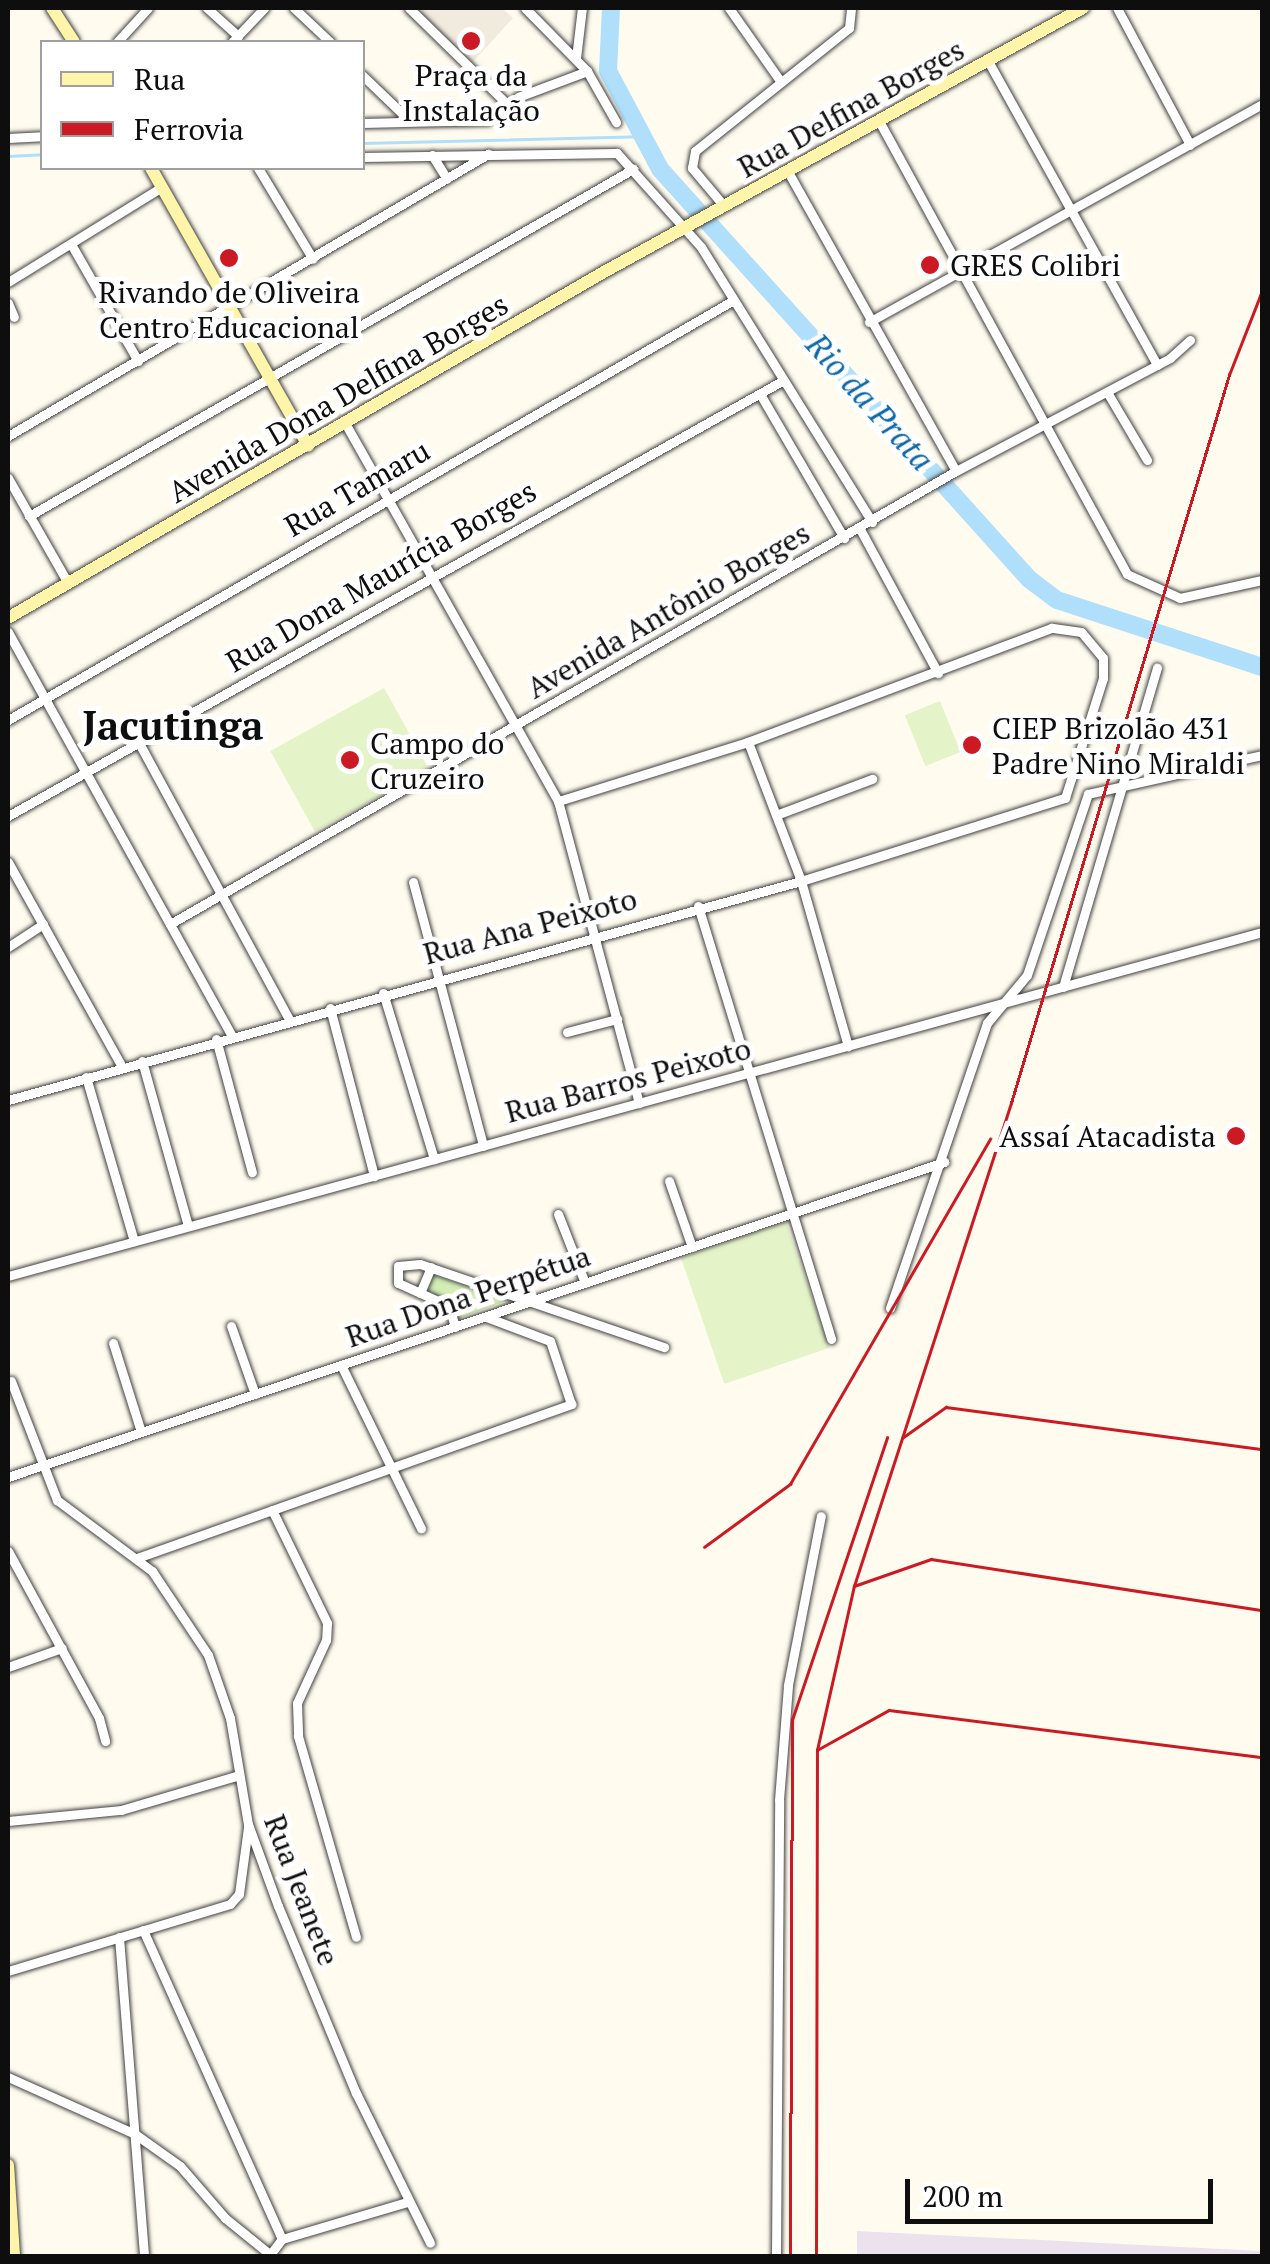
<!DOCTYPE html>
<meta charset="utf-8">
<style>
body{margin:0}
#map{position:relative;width:1270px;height:2264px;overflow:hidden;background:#fffcef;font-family:"PT Serif",serif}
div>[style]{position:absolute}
.industrial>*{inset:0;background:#ece2ee}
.green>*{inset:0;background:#d3edb5}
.pitch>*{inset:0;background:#e5f4c8;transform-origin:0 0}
.plaza>*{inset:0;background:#f0ebdd}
.stream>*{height:2.5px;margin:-1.25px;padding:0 1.25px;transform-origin:1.25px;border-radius:1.25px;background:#afdffb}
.river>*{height:18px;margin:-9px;padding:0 9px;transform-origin:9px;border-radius:9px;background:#afdffb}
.roads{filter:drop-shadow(0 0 2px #414141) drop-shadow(0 0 2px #414141)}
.street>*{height:9px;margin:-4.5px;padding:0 4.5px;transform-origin:4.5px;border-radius:4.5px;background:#fff}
.secondary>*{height:12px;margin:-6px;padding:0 6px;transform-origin:6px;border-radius:6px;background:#fff5aa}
.rail>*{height:2.5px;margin:-1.25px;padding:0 1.25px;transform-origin:1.25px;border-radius:1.25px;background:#cb1a24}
.dots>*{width:28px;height:28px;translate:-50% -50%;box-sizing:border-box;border:5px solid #fff;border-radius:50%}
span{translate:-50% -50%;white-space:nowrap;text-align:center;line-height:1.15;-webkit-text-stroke:10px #fff;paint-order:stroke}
.poi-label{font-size:30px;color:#0e0e0e}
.left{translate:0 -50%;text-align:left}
.right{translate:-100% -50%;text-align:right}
.street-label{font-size:30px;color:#0e0e0e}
.water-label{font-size:32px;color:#0c67ab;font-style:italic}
.district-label{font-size:40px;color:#0e0e0e;font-weight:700}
.frame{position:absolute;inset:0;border:10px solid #0e0e0e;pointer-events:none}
.legend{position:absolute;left:40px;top:40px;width:325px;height:130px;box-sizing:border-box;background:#fff;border:2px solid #9f9f9f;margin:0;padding:12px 18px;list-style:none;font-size:30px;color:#0e0e0e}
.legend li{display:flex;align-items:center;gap:20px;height:50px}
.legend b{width:50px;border:2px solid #9f9f9f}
.scale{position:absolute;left:905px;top:2179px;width:308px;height:45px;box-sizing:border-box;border:5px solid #0e0e0e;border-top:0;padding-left:12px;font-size:30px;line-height:35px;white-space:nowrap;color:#0e0e0e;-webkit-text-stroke:8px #fff;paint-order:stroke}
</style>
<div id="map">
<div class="industrial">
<i style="clip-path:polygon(857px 2231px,1262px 2251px,1262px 2256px,857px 2256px)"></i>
</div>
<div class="green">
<i style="clip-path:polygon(433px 1275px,509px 1300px,457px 1319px,449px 1302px,424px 1289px)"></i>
</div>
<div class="pitch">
<i style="left:384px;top:688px;width:92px;height:130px;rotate:61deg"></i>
<i style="left:940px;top:701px;width:55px;height:38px;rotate:68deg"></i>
<i style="left:786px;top:1222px;width:133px;height:111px;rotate:71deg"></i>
</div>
<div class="plaza">
<i style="clip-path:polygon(425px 8px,502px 8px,513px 18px,472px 63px,421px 12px)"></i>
</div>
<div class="stream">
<i style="left:362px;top:143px;width:278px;rotate:-1.4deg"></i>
<i style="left:8px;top:156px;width:34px;rotate:-3deg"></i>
</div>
<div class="river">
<i style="left:611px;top:8px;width:63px;rotate:92.7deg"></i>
<i style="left:608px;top:71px;width:111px;rotate:62deg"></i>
<i style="left:660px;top:169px;width:552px;rotate:48.01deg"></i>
<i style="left:1029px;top:579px;width:35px;rotate:37deg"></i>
<i style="left:1057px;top:600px;width:216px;rotate:18.1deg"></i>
</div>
<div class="roads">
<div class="street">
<i style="left:207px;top:8px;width:42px;rotate:42.1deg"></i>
<i style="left:294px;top:8px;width:50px;rotate:43.4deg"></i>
<i style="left:409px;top:8px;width:137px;rotate:44.4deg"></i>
<i style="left:525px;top:8px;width:88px;rotate:45.5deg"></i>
<i style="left:587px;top:71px;width:59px;rotate:60.4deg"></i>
<i style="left:729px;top:8px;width:90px;rotate:54.9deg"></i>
<i style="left:1117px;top:8px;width:155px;rotate:61.9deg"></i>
<i style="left:117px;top:42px;width:46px;rotate:-47.6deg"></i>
<i style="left:232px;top:42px;width:47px;rotate:-46.7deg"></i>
<i style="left:576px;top:58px;width:50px;rotate:-83.2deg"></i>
<i style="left:988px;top:61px;width:348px;rotate:60.9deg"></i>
<i style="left:362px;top:75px;width:66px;rotate:43.8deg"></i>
<i style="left:879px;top:121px;width:516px;rotate:61.3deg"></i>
<i style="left:1127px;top:574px;width:58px;rotate:24.4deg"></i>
<i style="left:1180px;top:598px;width:84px;rotate:-12.4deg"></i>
<i style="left:362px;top:123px;width:126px;rotate:-1.4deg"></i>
<i style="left:488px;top:120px;width:38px;rotate:-37deg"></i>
<i style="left:518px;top:97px;width:74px;rotate:-20.6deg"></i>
<i style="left:8px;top:138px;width:34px;rotate:-3deg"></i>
<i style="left:432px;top:155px;width:28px;rotate:58deg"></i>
<i style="left:362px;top:157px;width:255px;rotate:-0.9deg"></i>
<i style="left:617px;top:153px;width:126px;rotate:48.2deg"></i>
<i style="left:701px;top:247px;width:324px;rotate:58.1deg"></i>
<i style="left:258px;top:168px;width:106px;rotate:58.9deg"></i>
<i style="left:787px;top:170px;width:345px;rotate:60.7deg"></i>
<i style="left:724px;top:206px;width:50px;rotate:-130.1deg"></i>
<i style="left:692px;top:168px;width:17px;rotate:-80deg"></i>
<i style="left:695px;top:151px;width:197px;rotate:-38.6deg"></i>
<i style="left:849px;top:28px;width:20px;rotate:-84deg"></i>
<i style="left:71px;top:244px;width:135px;rotate:60.2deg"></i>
<i style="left:8px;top:282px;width:181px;rotate:-31.7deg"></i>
<i style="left:8px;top:303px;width:15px;rotate:67deg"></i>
<i style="left:869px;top:322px;width:449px;rotate:-29deg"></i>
<i style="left:1107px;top:392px;width:79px;rotate:59.5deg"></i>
<i style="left:760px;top:394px;width:167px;rotate:59.7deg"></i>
<i style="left:345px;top:423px;width:434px;rotate:60.6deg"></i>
<i style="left:558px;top:801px;width:313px;rotate:75deg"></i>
<i style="left:8px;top:436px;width:557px;rotate:-30.43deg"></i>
<i style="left:8px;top:478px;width:121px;rotate:60.3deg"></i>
<i style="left:29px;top:516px;width:697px;rotate:-29.88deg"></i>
<i style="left:860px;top:529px;width:164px;rotate:61.6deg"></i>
<i style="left:8px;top:632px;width:461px;rotate:61deg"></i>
<i style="left:8px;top:720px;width:837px;rotate:-30.06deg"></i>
<i style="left:748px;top:742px;width:149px;rotate:69.1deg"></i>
<i style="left:801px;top:881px;width:172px;rotate:74.1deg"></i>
<i style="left:139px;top:743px;width:314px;rotate:61.5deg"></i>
<i style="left:776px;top:815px;width:103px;rotate:-20.6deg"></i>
<i style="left:8px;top:816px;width:886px;rotate:-29.34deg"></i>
<i style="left:8px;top:862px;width:235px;rotate:60.9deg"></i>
<i style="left:413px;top:882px;width:273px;rotate:75.1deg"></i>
<i style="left:698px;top:906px;width:453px;rotate:72.9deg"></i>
<i style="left:170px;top:924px;width:907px;rotate:-29.96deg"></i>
<i style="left:956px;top:471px;width:242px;rotate:-27.8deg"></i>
<i style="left:1170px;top:358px;width:27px;rotate:-42deg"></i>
<i style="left:8px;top:947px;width:42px;rotate:-33.3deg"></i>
<i style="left:1063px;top:987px;width:333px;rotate:-73.6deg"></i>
<i style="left:383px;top:993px;width:174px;rotate:72.9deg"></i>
<i style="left:330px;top:1008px;width:174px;rotate:75.3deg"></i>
<i style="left:567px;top:1032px;width:52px;rotate:-14.6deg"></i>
<i style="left:216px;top:1039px;width:138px;rotate:74.9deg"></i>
<i style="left:142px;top:1061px;width:171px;rotate:74.4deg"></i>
<i style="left:86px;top:1077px;width:171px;rotate:73.7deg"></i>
<i style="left:8px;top:1100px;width:823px;rotate:-15.44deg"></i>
<i style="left:801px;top:881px;width:277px;rotate:-17.5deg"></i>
<i style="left:1065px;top:798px;width:126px;rotate:-72.4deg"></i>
<i style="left:1103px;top:678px;width:20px;rotate:-90deg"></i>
<i style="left:1103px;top:658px;width:34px;rotate:-130deg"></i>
<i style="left:1081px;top:632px;width:30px;rotate:-172deg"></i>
<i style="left:1051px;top:628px;width:324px;rotate:159.4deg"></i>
<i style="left:748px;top:742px;width:199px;rotate:162.7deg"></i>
<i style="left:669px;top:1181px;width:70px;rotate:70.8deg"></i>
<i style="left:558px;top:1214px;width:74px;rotate:68.6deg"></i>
<i style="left:8px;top:1276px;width:1300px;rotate:-15.34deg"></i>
<i style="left:420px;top:1293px;width:28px;rotate:-67deg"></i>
<i style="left:890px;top:1308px;width:301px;rotate:-71.2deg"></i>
<i style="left:987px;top:1023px;width:62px;rotate:-50.2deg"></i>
<i style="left:1027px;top:975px;width:191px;rotate:-71.4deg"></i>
<i style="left:1088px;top:794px;width:178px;rotate:-12.6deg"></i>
<i style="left:231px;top:1326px;width:72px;rotate:70.6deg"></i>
<i style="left:455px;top:1327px;width:22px;rotate:-106deg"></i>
<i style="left:449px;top:1306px;width:56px;rotate:-155.7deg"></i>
<i style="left:398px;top:1283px;width:17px;rotate:-90deg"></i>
<i style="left:398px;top:1266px;width:22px;rotate:-5deg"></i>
<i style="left:420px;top:1264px;width:258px;rotate:18.8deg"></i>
<i style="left:113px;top:1343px;width:93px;rotate:72.5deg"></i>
<i style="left:341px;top:1365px;width:182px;rotate:63.9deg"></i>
<i style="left:11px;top:1381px;width:128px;rotate:68.9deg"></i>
<i style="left:57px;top:1500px;width:119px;rotate:36.8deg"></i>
<i style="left:152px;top:1571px;width:101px;rotate:56.3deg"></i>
<i style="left:208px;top:1655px;width:67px;rotate:70.8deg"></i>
<i style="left:230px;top:1718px;width:108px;rotate:80.4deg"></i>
<i style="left:248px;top:1824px;width:87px;rotate:69.9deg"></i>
<i style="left:278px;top:1906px;width:203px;rotate:67.4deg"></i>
<i style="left:356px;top:2093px;width:167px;rotate:63.7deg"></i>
<i style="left:8px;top:1477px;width:988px;rotate:-18.6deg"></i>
<i style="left:272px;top:1510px;width:126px;rotate:64deg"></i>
<i style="left:327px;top:1623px;width:17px;rotate:93deg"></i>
<i style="left:326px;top:1640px;width:69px;rotate:114.7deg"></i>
<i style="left:297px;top:1703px;width:33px;rotate:88deg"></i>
<i style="left:298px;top:1736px;width:209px;rotate:73.9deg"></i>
<i style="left:8px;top:1551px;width:190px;rotate:61.4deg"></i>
<i style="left:99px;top:1718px;width:24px;rotate:75deg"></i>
<i style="left:137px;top:1558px;width:461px;rotate:-19.5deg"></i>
<i style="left:571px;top:1404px;width:66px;rotate:-108.4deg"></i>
<i style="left:550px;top:1341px;width:68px;rotate:-159.4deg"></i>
<i style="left:8px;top:1667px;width:57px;rotate:-19.4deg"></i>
<i style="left:8px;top:1821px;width:114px;rotate:-5.6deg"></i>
<i style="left:121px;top:1810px;width:123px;rotate:-16.5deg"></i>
<i style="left:143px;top:1930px;width:339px;rotate:65.8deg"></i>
<i style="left:119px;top:1937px;width:320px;rotate:85.5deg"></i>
<i style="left:8px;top:1971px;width:232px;rotate:-16.8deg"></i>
<i style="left:230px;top:1904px;width:13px;rotate:-48deg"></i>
<i style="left:239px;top:1894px;width:68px;rotate:-82.3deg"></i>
<i style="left:8px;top:2077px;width:139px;rotate:24.2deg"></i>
<i style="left:135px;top:2134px;width:55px;rotate:35.4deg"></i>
<i style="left:180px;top:2166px;width:69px;rotate:49.1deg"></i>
<i style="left:225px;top:2218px;width:60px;rotate:39deg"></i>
<i style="left:269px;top:2256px;width:21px;rotate:-53deg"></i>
<i style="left:282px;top:2239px;width:130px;rotate:-16.5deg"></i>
<i style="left:776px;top:2256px;width:456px;rotate:-89.6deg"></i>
<i style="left:779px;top:1800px;width:115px;rotate:-85.5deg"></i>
<i style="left:788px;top:1685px;width:172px;rotate:-79deg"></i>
</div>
<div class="secondary">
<i style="left:52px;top:8px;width:40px;rotate:57.1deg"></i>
<i style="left:151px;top:168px;width:319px;rotate:60.5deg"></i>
<i style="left:8px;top:618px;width:689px;rotate:-30.14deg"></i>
<i style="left:604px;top:272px;width:547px;rotate:-28.86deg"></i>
<i style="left:8px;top:2165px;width:91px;rotate:86.2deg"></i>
</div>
</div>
<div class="rail">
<i style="left:902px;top:1438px;width:54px;rotate:-35.2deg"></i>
<i style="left:946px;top:1407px;width:319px;rotate:7.6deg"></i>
<i style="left:704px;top:1547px;width:107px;rotate:-36.2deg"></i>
<i style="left:790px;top:1484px;width:399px;rotate:-59.9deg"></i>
<i style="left:854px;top:1586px;width:82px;rotate:-19.3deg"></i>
<i style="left:931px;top:1559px;width:335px;rotate:8.8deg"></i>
<i style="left:817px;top:1750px;width:82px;rotate:-29.1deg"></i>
<i style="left:889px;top:1710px;width:376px;rotate:7.2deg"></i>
<i style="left:790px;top:2256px;width:536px;rotate:-89.79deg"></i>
<i style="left:792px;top:1720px;width:298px;rotate:-71.4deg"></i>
<i style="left:816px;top:2256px;width:506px;rotate:-89.89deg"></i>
<i style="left:817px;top:1750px;width:168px;rotate:-77.3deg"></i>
<i style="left:854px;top:1586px;width:508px;rotate:-71.99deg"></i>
<i style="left:1011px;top:1103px;width:760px;rotate:-73.33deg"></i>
<i style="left:1229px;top:375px;width:90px;rotate:-68.6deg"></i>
</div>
<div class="dots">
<i style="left:471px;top:41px;background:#cb1a24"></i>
<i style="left:229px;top:258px;background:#cb1a24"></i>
<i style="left:930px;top:265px;background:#cb1a24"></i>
<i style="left:972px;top:745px;background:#cb1a24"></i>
<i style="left:350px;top:760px;background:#cb1a24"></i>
<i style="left:1236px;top:1136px;background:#cb1a24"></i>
</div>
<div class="poi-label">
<span style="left:471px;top:92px">Praça da<br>Instalação</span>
<span class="left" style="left:950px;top:265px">GRES Colibri</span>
<span style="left:229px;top:309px">Rivando de Oliveira<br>Centro Educacional</span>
<span class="left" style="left:992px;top:745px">CIEP Brizolão 431<br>Padre Nino Miraldi</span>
<span class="left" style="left:370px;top:760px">Campo do<br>Cruzeiro</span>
<span class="right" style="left:1216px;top:1136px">Assaí Atacadista</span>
</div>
<div class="street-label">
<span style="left:851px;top:108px;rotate:-29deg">Rua Delfina Borges</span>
<span style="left:338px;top:398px;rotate:-30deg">Avenida Dona Delfina Borges</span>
<span style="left:357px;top:488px;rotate:-30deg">Rua Tamaru</span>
<span style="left:381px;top:576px;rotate:-30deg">Rua Dona Maurícia Borges</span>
<span style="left:668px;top:610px;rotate:-30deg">Avenida Antônio Borges</span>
<span style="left:530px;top:926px;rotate:-15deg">Rua Ana Peixoto</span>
<span style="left:628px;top:1080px;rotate:-15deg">Rua Barros Peixoto</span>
<span style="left:468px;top:1296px;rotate:-19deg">Rua Dona Perpétua</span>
<span style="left:302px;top:1890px;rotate:69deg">Rua Jeanete</span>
</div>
<div class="water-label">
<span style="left:870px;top:402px;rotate:48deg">Rio da Prata</span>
</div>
<div class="district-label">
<span style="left:173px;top:725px">Jacutinga</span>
</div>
<div class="frame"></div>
<ul class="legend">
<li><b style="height:12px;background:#fff5aa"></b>Rua</li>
<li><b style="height:12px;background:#cb1a24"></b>Ferrovia</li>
</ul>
<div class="scale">200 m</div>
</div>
